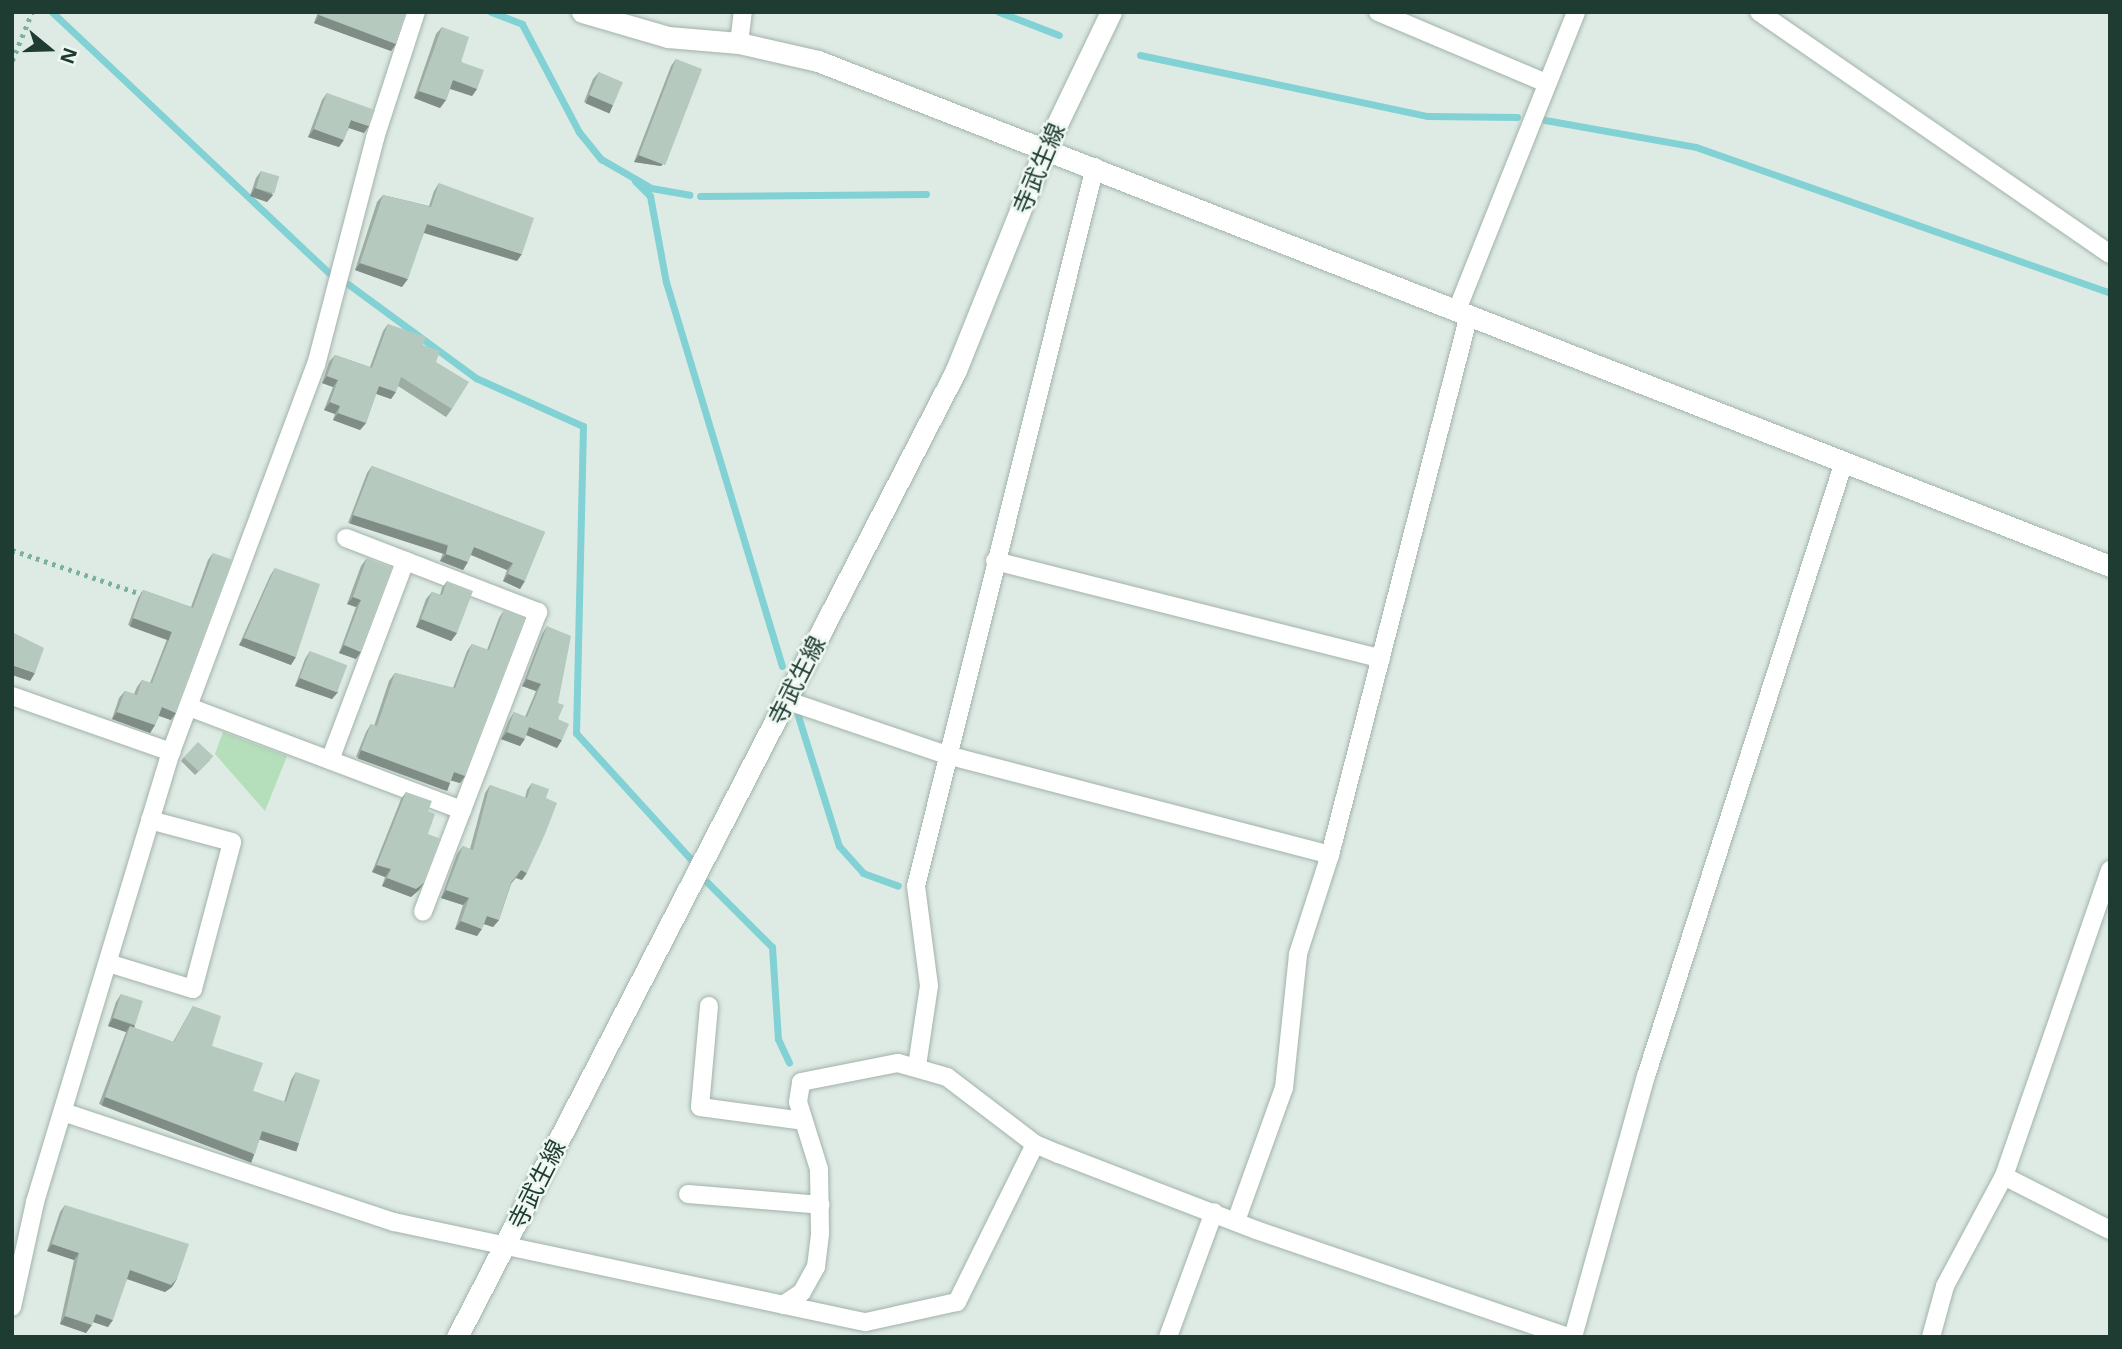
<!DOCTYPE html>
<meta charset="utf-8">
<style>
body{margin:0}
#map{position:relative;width:2122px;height:1349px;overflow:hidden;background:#deebe4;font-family:"Open Sans","Noto Sans JP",sans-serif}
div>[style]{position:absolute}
.green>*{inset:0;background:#b5debb}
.stream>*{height:7px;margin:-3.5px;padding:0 3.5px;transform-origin:3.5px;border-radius:3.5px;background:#81d1d5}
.path>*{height:4.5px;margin-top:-2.25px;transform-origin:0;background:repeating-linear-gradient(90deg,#7cb19b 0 3.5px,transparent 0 8.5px)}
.roads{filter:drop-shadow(0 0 2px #a1b3ab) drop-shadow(0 0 2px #a1b3ab)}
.street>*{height:18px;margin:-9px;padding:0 9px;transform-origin:9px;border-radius:9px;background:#fff}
.secondary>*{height:21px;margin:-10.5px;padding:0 10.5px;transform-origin:10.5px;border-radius:10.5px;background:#fff}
.wall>*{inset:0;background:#9dada4}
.shaded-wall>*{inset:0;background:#7f8d86;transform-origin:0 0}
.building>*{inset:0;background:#b6c9bf;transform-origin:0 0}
span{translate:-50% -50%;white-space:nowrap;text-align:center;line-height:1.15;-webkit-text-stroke:5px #eff7f2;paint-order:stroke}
.street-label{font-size:24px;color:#1e3c31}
.frame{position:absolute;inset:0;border:14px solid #1e3c31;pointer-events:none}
.north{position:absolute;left:14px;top:14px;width:70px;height:70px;-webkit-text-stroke:5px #eff7f2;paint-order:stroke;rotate:109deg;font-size:19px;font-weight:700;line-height:28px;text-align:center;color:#1e3c31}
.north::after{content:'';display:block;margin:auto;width:24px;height:32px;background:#1e3c31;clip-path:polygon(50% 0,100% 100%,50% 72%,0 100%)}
</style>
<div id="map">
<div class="green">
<i style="clip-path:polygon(223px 732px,287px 756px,265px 811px,215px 754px)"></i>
</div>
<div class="stream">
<i style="left:52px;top:12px;width:381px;rotate:43.3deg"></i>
<i style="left:491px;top:12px;width:33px;rotate:21deg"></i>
<i style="left:522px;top:24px;width:122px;rotate:62.2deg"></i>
<i style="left:579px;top:132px;width:35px;rotate:51deg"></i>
<i style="left:601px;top:159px;width:58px;rotate:30.1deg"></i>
<i style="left:651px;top:188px;width:39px;rotate:10deg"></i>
<i style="left:999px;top:12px;width:64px;rotate:21deg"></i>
<i style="left:1140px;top:55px;width:294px;rotate:12deg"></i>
<i style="left:1428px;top:116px;width:89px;rotate:0.6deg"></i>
<i style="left:1545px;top:120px;width:153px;rotate:10.1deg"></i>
<i style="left:1696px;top:147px;width:439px;rotate:19.4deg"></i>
<i style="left:635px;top:181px;width:21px;rotate:45deg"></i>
<i style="left:650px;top:196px;width:87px;rotate:79.5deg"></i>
<i style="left:666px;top:282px;width:401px;rotate:73.2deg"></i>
<i style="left:700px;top:196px;width:226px;rotate:-0.5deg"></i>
<i style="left:348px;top:284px;width:159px;rotate:36.3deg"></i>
<i style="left:476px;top:378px;width:117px;rotate:24.2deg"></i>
<i style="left:583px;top:426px;width:307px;rotate:91.3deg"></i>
<i style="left:576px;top:733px;width:177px;rotate:47.7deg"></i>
<i style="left:798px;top:716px;width:136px;rotate:72.5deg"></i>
<i style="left:839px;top:846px;width:36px;rotate:48deg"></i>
<i style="left:863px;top:873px;width:37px;rotate:20deg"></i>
<i style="left:707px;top:882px;width:92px;rotate:45deg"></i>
<i style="left:772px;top:947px;width:92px;rotate:86.3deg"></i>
<i style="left:778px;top:1039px;width:26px;rotate:65deg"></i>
</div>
<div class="path">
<i style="left:12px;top:61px;width:53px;rotate:-67.8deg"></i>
<i style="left:12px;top:550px;width:139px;rotate:18.8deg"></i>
</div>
<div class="roads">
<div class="street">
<i style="left:1378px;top:12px;width:180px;rotate:22.9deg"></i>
<i style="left:1759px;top:12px;width:426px;rotate:34.6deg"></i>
<i style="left:739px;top:43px;width:31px;rotate:-83deg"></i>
<i style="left:1457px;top:310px;width:321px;rotate:-68.2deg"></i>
<i style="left:346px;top:538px;width:206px;rotate:21.1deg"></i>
<i style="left:538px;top:612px;width:321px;rotate:111deg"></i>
<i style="left:995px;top:561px;width:398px;rotate:14.2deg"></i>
<i style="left:12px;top:696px;width:169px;rotate:19.4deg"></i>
<i style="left:785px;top:700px;width:171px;rotate:18.8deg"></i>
<i style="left:947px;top:755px;width:396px;rotate:14.6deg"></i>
<i style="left:189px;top:707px;width:292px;rotate:20.7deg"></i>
<i style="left:330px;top:760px;width:213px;rotate:-69.3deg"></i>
<i style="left:108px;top:963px;width:89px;rotate:17deg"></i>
<i style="left:193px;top:989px;width:152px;rotate:-75.1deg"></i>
<i style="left:232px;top:842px;width:85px;rotate:-165deg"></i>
<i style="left:709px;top:1006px;width:101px;rotate:95.1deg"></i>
<i style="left:700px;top:1107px;width:104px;rotate:7.7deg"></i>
<i style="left:917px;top:1066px;width:81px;rotate:-81.5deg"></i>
<i style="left:929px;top:986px;width:101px;rotate:-97.4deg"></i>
<i style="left:916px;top:886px;width:741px;rotate:-76.02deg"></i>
<i style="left:63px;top:1112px;width:349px;rotate:18.4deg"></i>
<i style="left:394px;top:1222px;width:482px;rotate:12deg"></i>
<i style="left:866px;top:1322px;width:93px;rotate:-12.4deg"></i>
<i style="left:957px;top:1302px;width:176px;rotate:-63.7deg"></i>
<i style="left:2004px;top:1176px;width:119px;rotate:27deg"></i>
<i style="left:688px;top:1194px;width:133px;rotate:4.7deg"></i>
<i style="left:1236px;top:1221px;width:141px;rotate:-70.2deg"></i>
<i style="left:1284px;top:1088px;width:135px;rotate:-84deg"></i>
<i style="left:1298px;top:954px;width:104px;rotate:-72.1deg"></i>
<i style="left:1330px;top:855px;width:558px;rotate:-75.57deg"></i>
<i style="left:783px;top:1305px;width:23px;rotate:-34deg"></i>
<i style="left:802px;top:1292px;width:29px;rotate:-61deg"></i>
<i style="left:816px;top:1267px;width:34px;rotate:-83deg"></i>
<i style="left:820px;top:1233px;width:64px;rotate:-90.9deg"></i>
<i style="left:819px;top:1169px;width:70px;rotate:-107.4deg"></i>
<i style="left:798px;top:1102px;width:20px;rotate:-81deg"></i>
<i style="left:801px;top:1082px;width:99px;rotate:-11.1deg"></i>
<i style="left:898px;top:1063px;width:51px;rotate:15.9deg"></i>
<i style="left:947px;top:1077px;width:111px;rotate:37.3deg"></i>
<i style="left:1035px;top:1144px;width:26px;rotate:23deg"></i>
<i style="left:1059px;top:1154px;width:211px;rotate:21.1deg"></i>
<i style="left:1256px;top:1230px;width:330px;rotate:18.9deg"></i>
<i style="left:12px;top:1307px;width:107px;rotate:-77.6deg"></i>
<i style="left:35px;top:1202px;width:470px;rotate:-73.2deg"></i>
<i style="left:171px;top:752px;width:413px;rotate:-69.5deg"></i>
<i style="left:316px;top:365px;width:235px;rotate:-75.4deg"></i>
<i style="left:375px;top:138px;width:133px;rotate:-72deg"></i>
<i style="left:1168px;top:1337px;width:133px;rotate:-69.8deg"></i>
<i style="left:1573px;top:1337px;width:271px;rotate:-74.4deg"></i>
<i style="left:1646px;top:1076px;width:645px;rotate:-72.13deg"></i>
<i style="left:1931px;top:1337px;width:53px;rotate:-74.6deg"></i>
<i style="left:1945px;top:1286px;width:125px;rotate:-61.8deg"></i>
<i style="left:2004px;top:1176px;width:324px;rotate:-70.9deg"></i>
</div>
<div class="secondary">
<i style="left:582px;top:12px;width:90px;rotate:16.2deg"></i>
<i style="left:668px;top:37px;width:71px;rotate:4.8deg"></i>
<i style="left:739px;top:43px;width:81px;rotate:12.8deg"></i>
<i style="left:818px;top:61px;width:1387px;rotate:21.35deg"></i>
<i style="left:457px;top:1337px;width:1088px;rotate:-62.7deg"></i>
<i style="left:956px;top:370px;width:238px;rotate:-68.1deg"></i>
<i style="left:1045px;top:149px;width:152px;rotate:-64.3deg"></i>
</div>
</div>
<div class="wall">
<i style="clip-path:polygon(318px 12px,407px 12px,396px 44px,391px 51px,314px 23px)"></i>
<i style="clip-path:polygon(442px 27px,477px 89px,472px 96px,450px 89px,446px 100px,440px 108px,414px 98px,436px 34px)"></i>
<i style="clip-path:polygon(676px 59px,667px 159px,661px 166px,634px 162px,671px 66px)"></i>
<i style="clip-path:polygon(599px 72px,613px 105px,608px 112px,584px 102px,593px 79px)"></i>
<i style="clip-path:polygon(327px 93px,364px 133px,349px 128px,339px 147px,308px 137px,322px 100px)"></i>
<i style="clip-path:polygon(261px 171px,273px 195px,267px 202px,250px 196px,256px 178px)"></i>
<i style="clip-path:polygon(439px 183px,517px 261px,424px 233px,402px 287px,355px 270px,377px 202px,383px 195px,429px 206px,434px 191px)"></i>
<i style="clip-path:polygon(388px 324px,423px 345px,436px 362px,452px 409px,446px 417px,398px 386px,391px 399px,376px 394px,366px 423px,360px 430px,333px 420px,335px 414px,324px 410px,333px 387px,322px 383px,329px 362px,335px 355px,370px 367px,383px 331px)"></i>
<i style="clip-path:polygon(372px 466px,545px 532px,520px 589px,503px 581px,507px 570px,471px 555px,463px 570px,440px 561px,443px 553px,348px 523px,367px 473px)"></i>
<i style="clip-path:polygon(213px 553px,171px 720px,159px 716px,155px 725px,150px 733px,112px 719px,119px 698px,125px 691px,134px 694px,137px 687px,142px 680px,150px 683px,167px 639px,128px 625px,138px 598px,143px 590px,191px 607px,208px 560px)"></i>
<i style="clip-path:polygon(367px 558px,356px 659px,339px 653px,356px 607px,347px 604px,361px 566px)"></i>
<i style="clip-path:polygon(275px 568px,291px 665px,239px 645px,270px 576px)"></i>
<i style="clip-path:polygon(447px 581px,457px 633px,451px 641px,416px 627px,426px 599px,432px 592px,440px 595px,442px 588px)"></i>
<i style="clip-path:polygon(504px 610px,465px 776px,460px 783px,451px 780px,444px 790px,356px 757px,366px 732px,371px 724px,374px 726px,389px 681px,395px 673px,453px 688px,467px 651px,472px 644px,487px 650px,499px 618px)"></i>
<i style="clip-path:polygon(547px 626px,558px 703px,557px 748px,526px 735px,520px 746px,501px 739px,509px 720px,514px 712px,525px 717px,536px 691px,522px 686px,542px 634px)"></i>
<i style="clip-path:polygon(310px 651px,338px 692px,332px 699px,295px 686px,305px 659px)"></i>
<i style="clip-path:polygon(184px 757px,210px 760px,195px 775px,181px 761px)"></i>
<i style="clip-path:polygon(532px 783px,546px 798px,522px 880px,516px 878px,511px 884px,499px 920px,493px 927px,484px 924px,477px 936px,455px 929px,463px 905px,441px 898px,457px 854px,463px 846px,470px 849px,485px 793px,490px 785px,525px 798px,527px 790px)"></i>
<i style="clip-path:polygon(406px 792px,428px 811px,428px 834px,424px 883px,419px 890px,411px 897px,382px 886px,385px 877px,372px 872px,401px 799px)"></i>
<i style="clip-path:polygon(121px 994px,135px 1026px,134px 1028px,173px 1042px,193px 1006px,212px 1046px,253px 1091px,284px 1102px,291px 1080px,296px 1072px,294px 1151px,260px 1139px,249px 1161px,99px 1104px,126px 1032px,108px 1026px,116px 1002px)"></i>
<i style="clip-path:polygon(65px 1205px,172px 1287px,165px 1292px,127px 1279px,108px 1327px,93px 1322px,86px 1333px,60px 1324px,74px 1260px,47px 1251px,60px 1212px)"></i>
</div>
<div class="shaded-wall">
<i style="clip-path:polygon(319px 15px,396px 44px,391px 51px,314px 23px)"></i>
<i style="clip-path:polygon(453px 80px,477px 89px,472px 96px,448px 88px)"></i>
<i style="clip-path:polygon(419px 91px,446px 100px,440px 108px,414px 98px)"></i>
<i style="left:589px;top:95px;width:26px;height:9px;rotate:23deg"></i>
<i style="clip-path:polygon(351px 120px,369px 126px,364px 133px,346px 127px)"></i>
<i style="clip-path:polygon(314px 129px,344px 140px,339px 147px,308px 137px)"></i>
<i style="clip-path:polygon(639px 155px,667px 159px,661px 166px,634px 162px)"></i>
<i style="clip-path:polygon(255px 188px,273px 195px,267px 202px,250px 196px)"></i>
<i style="clip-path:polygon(427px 224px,522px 254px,517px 261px,421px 232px)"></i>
<i style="clip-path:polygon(360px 263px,408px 279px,402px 287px,355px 270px)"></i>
<i style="clip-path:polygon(327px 376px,338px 380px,333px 387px,322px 383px)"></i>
<i style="clip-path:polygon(379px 386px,396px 392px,391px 399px,374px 393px)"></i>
<i style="clip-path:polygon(330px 402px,340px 406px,335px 414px,324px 410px)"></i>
<i style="clip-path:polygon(338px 413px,366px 423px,360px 430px,333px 420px)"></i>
<i style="left:353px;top:515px;width:100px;height:9px;rotate:18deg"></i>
<i style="clip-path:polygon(474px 547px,513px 563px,507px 570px,469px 554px)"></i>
<i style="clip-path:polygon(446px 554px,468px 562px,463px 570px,440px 561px)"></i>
<i style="clip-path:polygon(508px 574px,525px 581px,520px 589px,503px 581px)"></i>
<i style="clip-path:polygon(353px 597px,361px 600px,356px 607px,347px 604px)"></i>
<i style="left:133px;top:618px;width:41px;height:9px;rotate:20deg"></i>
<i style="clip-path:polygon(421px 619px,457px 633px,451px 641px,416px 627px)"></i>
<i style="clip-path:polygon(244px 638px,296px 657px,291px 665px,239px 645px)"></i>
<i style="clip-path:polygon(344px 645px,361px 652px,356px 659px,339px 653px)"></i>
<i style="clip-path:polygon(12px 665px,35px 673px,30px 681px,12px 675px)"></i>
<i style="clip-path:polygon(300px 678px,338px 692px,332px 699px,295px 686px)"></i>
<i style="clip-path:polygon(527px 679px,541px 684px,536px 691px,522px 686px)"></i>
<i style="clip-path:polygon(162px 707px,176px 713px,171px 720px,157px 715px)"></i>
<i style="clip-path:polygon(117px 712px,155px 725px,150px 733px,112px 719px)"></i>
<i style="clip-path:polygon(529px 727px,562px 740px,557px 748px,524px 734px)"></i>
<i style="clip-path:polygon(507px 732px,525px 739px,520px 746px,501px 739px)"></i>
<i style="left:361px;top:750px;width:95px;height:9px;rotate:20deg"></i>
<i style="clip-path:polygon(454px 772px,465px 776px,460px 783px,449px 780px)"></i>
<i style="clip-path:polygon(377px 865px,391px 869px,385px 877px,372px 872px)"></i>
<i style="clip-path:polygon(521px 870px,527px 873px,522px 880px,516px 878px)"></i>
<i style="clip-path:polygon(387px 878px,424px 883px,419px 890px,411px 897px,382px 886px)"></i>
<i style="clip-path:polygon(446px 890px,469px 898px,463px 905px,441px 898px)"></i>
<i style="clip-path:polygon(487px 916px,499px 920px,493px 927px,481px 923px)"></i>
<i style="clip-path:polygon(461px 921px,482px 929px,477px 936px,455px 929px)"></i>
<i style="clip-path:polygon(113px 1018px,135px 1026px,130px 1033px,130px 1026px,126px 1032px,108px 1026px)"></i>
<i style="left:105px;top:1097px;width:160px;height:9px;rotate:21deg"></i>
<i style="left:262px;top:1131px;width:39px;height:9px;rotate:18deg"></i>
<i style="clip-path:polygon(52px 1244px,79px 1253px,74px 1260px,47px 1251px)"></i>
<i style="clip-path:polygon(130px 1270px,177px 1279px,172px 1287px,165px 1292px,124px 1278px)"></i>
<i style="clip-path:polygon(96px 1314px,113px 1320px,108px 1327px,90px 1321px)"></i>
<i style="clip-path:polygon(65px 1316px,92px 1325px,86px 1333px,60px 1324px)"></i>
</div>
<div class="building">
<i style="clip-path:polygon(320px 12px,407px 12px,396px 44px,319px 15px)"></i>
<i style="clip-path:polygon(442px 27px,469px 37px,461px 62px,484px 70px,477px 89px,453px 80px,446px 100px,419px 91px)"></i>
<i style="left:676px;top:59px;width:28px;height:103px;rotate:21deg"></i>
<i style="left:599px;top:72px;width:26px;height:25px;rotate:23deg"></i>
<i style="clip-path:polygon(327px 93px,375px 110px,369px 126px,351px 120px,344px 140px,314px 129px)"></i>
<i style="left:261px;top:171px;width:19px;height:18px;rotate:16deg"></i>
<i style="clip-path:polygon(439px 183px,534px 218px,522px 254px,427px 224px,408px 279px,360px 263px,383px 195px,431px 207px)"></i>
<i style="clip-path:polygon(388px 324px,426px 337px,423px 345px,440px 351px,436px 362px,469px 382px,452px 409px,401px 377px,396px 392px,379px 386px,366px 423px,338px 413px,340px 406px,330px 402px,338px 380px,327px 376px,335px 355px,372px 368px)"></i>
<i style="clip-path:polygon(372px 466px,545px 532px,525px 581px,508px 574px,513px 563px,474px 547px,468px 562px,446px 554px,448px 545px,353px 515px)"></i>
<i style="clip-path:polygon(213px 553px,233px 560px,176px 713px,162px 707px,155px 725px,117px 712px,125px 691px,137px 695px,142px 680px,152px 683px,172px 632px,133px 618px,143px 590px,193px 608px)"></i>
<i style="clip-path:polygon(367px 558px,393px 568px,361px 652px,344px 645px,361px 600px,353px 597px)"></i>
<i style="clip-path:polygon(275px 568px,320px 584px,296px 657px,244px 638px)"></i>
<i style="clip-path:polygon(447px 581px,473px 591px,457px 633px,421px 619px,432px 592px,442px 595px)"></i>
<i style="clip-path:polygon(504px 610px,526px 618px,465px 776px,454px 772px,450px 783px,361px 750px,371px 724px,377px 726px,395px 673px,455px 688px,472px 644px,489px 650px)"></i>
<i style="clip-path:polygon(547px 626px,571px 636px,558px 703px,564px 705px,558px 719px,569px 724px,562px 740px,529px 727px,525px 739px,507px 732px,514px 712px,527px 717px,541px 684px,527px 679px)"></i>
<i style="clip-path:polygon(12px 632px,44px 648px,35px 673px,12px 665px)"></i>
<i style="left:310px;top:651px;width:40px;height:29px;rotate:21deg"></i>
<i style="left:198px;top:742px;width:21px;height:21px;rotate:43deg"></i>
<i style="clip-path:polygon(532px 783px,549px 789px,546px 798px,557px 803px,545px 834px,527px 873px,521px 870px,511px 882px,499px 920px,487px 916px,482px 929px,461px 921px,469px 898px,446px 890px,463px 846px,473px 850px,490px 785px,527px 798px)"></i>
<i style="clip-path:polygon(406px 792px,432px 801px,428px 811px,435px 814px,428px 834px,441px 839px,424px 883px,416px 889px,387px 878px,391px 869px,377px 865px)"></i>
<i style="left:121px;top:994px;width:23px;height:25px;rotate:18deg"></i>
<i style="clip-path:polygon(193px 1006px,221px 1016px,212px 1046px,263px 1063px,253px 1091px,286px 1102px,296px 1072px,320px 1080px,299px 1143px,262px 1131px,255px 1154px,105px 1097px,130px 1026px,174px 1042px)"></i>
<i style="clip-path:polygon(65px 1205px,189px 1244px,177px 1279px,171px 1285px,130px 1270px,113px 1320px,96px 1314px,92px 1325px,65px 1316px,79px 1253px,52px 1244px)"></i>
</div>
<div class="street-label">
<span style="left:1038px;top:168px;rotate:-67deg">寺武生線</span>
<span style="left:796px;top:680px;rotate:-63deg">寺武生線</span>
<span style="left:536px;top:1184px;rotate:-63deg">寺武生線</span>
</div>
<div class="frame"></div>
<div class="north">N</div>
</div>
